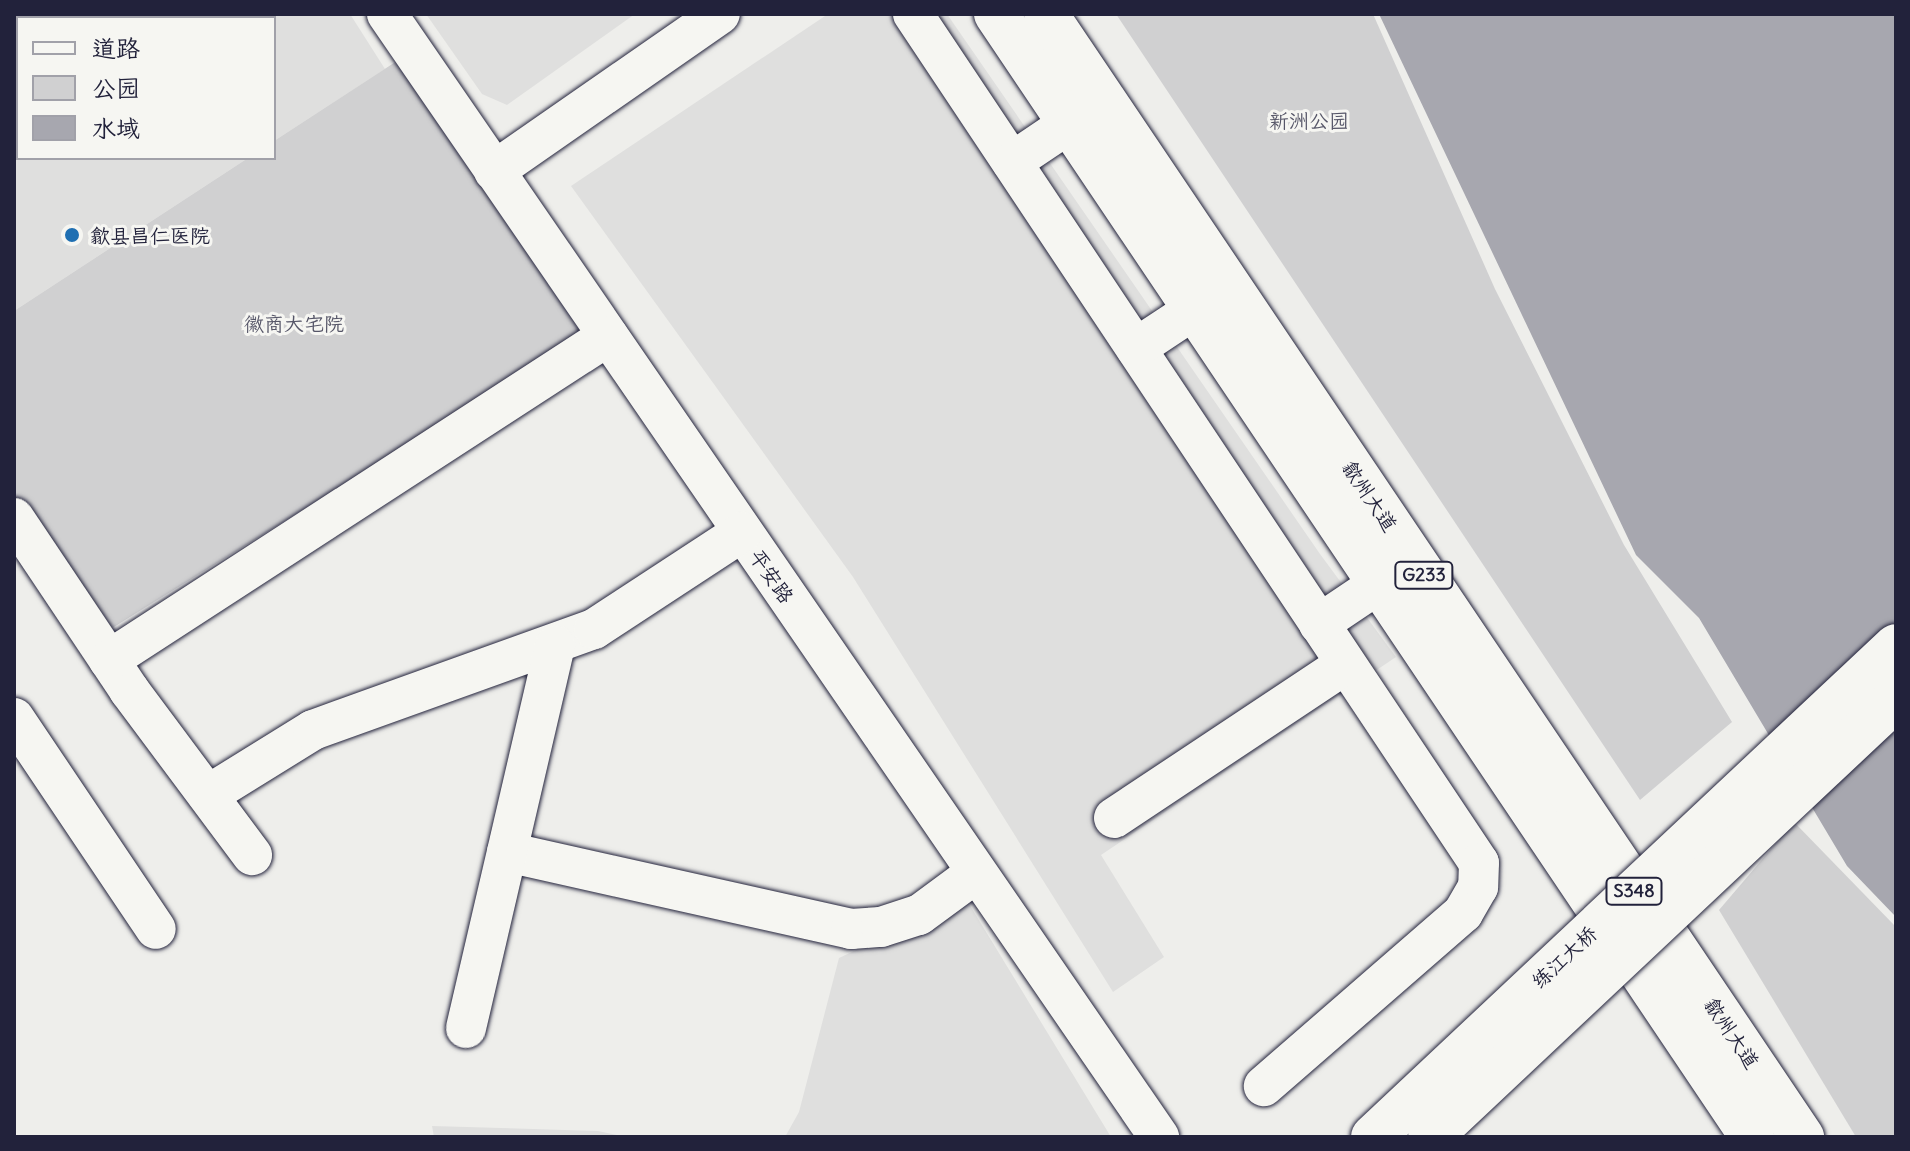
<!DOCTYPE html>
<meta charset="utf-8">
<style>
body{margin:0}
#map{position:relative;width:1910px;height:1151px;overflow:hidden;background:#eeeeeb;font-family:Delius,"LXGW WenKai TC",sans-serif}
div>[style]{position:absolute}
.built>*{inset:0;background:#dfdfde}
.green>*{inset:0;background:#d0d0d1}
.water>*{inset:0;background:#a7a7af}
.roads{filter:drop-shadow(0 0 2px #22223b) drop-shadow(0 0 2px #22223b)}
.minor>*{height:40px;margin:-20px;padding:0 20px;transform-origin:20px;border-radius:20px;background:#f6f6f2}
.highway>*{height:44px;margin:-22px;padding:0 22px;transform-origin:22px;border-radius:22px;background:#f6f6f2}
.bridges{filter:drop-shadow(0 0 2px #22223b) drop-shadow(0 0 2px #22223b)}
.major-bridge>*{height:44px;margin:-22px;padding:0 22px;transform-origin:22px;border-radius:22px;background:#f6f6f2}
.dots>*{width:22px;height:22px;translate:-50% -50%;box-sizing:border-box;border:4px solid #f6f6f2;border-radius:50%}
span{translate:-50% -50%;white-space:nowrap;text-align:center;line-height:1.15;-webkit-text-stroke:6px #f6f6f2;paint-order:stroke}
.shield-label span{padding:2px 6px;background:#f6f6f2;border:2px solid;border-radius:6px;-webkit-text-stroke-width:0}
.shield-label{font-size:18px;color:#22223b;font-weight:700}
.park-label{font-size:20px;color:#565668}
.poi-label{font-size:20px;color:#22223b}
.left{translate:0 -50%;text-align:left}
.street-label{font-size:20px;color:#22223b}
.frame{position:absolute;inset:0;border:16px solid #22223b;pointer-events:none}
.legend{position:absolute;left:16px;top:16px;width:260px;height:144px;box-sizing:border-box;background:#f6f6f2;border:2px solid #a1a1a9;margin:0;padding:10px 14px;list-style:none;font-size:24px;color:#22223b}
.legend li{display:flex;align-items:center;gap:16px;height:40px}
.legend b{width:40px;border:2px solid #a1a1a9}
</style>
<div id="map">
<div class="built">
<i style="clip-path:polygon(14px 14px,350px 14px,385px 69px,274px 141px,274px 18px,18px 18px,18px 158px,248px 158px,14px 311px)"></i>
<i style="clip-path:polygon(426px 14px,635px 14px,507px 105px,482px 94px)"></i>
<i style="clip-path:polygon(828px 14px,947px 14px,1320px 554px,1396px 657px,1101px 855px,1164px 957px,1113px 992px,853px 577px,571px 186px)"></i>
<i style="clip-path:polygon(966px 899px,1111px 1137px,785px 1137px,799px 1112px,839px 958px)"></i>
<i style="clip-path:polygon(432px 1126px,598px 1131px,626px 1137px,434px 1137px)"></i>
</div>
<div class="green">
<i style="clip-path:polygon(1116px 14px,1373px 14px,1495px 289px,1624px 545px,1732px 722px,1640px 800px)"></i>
<i style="clip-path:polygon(400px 59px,577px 319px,579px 338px,101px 635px,14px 501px,14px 311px,248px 158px,274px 158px,274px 141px)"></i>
<i style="clip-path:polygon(1794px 822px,1896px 927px,1896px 1137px,1856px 1137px,1719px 910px)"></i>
</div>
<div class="water">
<i style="clip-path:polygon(1379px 14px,1896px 14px,1896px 917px,1847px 866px,1699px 618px,1636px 555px)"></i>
</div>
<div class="roads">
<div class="minor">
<i style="left:387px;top:14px;width:1363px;rotate:55.49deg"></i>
<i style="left:913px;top:14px;width:1020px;rotate:56.31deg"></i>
<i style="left:1479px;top:863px;width:24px;rotate:92deg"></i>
<i style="left:1478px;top:887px;width:30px;rotate:120deg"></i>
<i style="left:1463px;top:913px;width:264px;rotate:139deg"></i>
<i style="left:1012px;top:162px;width:70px;rotate:-33.9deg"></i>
<i style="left:494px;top:171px;width:275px;rotate:-34.8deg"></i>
<i style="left:1136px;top:348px;width:71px;rotate:-33.5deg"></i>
<i style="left:14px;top:518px;width:207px;rotate:56.2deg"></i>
<i style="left:129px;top:690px;width:206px;rotate:53.3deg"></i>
<i style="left:1319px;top:624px;width:73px;rotate:-33.9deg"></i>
<i style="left:109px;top:660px;width:595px;rotate:-33deg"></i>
<i style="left:14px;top:718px;width:254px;rotate:56.1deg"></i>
<i style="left:208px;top:795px;width:123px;rotate:-31.8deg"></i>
<i style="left:313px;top:730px;width:299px;rotate:-19.8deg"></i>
<i style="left:594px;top:629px;width:177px;rotate:-33.2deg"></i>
<i style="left:1114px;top:818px;width:278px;rotate:-33.6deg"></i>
<i style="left:507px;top:852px;width:353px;rotate:12.6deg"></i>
<i style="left:851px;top:929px;width:30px;rotate:-4deg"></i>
<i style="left:881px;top:927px;width:40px;rotate:-18deg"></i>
<i style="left:919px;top:915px;width:71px;rotate:-36.4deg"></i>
<i style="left:466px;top:1028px;width:393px;rotate:-76.9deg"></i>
</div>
<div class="highway">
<i style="left:996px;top:14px;width:1354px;rotate:56.05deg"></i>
<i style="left:1046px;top:14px;width:1354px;rotate:56.05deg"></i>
</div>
</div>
<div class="bridges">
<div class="major-bridge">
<i style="left:1373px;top:1137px;width:717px;rotate:-43.19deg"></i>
<i style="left:1430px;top:1137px;width:640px;rotate:-43.23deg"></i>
</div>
</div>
<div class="dots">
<i style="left:72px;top:235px;background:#1f6fb2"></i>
</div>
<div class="shield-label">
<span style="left:1424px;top:575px">G233</span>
<span style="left:1634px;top:891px">S348</span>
</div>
<div class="park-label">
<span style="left:1309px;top:120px">新洲公园</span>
<span style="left:294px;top:323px">徽商大宅院</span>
</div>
<div class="poi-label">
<span class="left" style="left:90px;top:235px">歙县昌仁医院</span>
</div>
<div class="street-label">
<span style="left:1370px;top:496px;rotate:56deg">歙州大道</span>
<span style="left:772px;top:576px;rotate:55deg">平安路</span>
<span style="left:1564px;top:957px;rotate:-43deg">练江大桥</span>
<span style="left:1732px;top:1033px;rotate:56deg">歙州大道</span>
</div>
<div class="frame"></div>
<ul class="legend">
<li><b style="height:10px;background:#f6f6f2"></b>道路</li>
<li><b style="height:22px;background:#d0d0d1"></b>公园</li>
<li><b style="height:22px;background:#a7a7af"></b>水域</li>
</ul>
</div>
